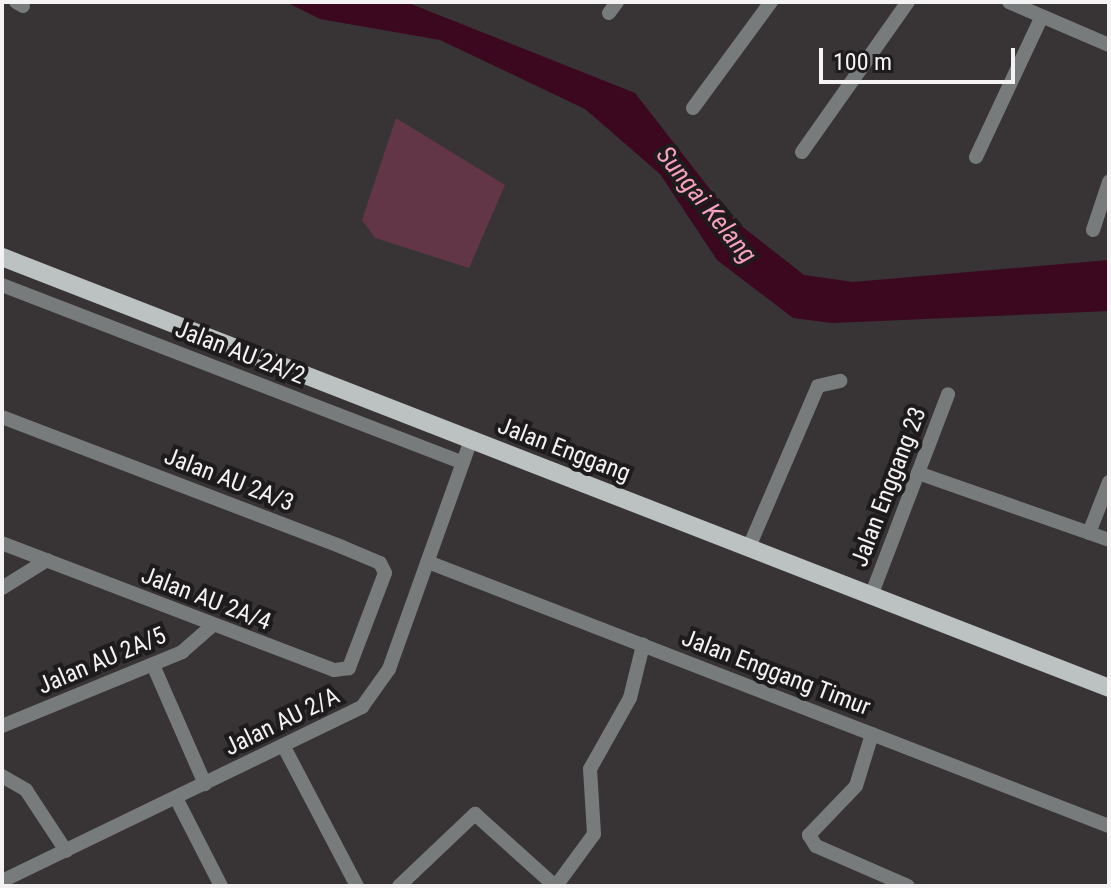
<!DOCTYPE html>
<style>
body{margin:0}
#map{position:relative;width:1111px;height:888px;overflow:hidden;background:#383335;font-family:"Roboto Condensed",sans-serif}
div>[style]{position:absolute}
.green>*{inset:0;background:#623647}
.water>*{inset:0;background:#3b0820}
.minor>*{height:14px;margin:-7px;padding:0 7px;transform-origin:7px;border-radius:7px;background:#787b7b}
.major>*{height:18px;margin:-9px;padding:0 9px;transform-origin:9px;border-radius:9px;background:#bbc2c1}
span{translate:-50% -50%;white-space:nowrap;text-align:center;line-height:1.15;-webkit-text-stroke:8px #1e1b1c;paint-order:stroke}
.street-label{font-size:24px;color:#f5f2f3}
.water-label{font-size:26px;color:#f99fc0;font-style:italic}
.frame{position:absolute;inset:0;border:4px solid #f5f2f3;pointer-events:none}
.scale{position:absolute;left:819px;top:48px;width:196px;height:36px;box-sizing:border-box;border:4px solid #f5f2f3;border-top:0;padding-left:10px;font-size:24px;line-height:28px;white-space:nowrap;color:#f5f2f3;-webkit-text-stroke:6px #1e1b1c;paint-order:stroke}
</style>
<div id="map">
<div class="green">
<i style="clip-path:polygon(396px 118px,505px 185px,469px 268px,375px 238px,362px 220px)"></i>
</div>
<div class="water">
<i style="clip-path:polygon(286px 2px,406px 2px,635px 93px,734px 220px,804px 275px,853px 282px,1109px 260px,1109px 311px,832px 323px,793px 318px,717px 260px,660px 174px,585px 109px,440px 40px,320px 19px)"></i>
</div>
<div class="minor">
<i style="left:16px;top:2px;width:8px;rotate:30deg"></i>
<i style="left:1009px;top:2px;width:109px;rotate:23.3deg"></i>
<i style="left:609px;top:13px;width:14px;rotate:-54deg"></i>
<i style="left:693px;top:108px;width:132px;rotate:-53.7deg"></i>
<i style="left:802px;top:152px;width:184px;rotate:-54.8deg"></i>
<i style="left:976px;top:157px;width:153px;rotate:-64.9deg"></i>
<i style="left:1093px;top:230px;width:51px;rotate:-71.6deg"></i>
<i style="left:2px;top:285px;width:494px;rotate:21.1deg"></i>
<i style="left:2px;top:417px;width:364px;rotate:20.9deg"></i>
<i style="left:342px;top:547px;width:41px;rotate:22.8deg"></i>
<i style="left:380px;top:563px;width:11px;rotate:63deg"></i>
<i style="left:385px;top:573px;width:102px;rotate:110.8deg"></i>
<i style="left:349px;top:668px;width:15px;rotate:172deg"></i>
<i style="left:334px;top:670px;width:355px;rotate:-159.1deg"></i>
<i style="left:918px;top:473px;width:202px;rotate:19.3deg"></i>
<i style="left:1089px;top:533px;width:55px;rotate:-68.6deg"></i>
<i style="left:749px;top:547px;width:175px;rotate:-66.8deg"></i>
<i style="left:818px;top:386px;width:23px;rotate:-13deg"></i>
<i style="left:428px;top:562px;width:730px;rotate:21.19deg"></i>
<i style="left:2px;top:588px;width:53px;rotate:-31.9deg"></i>
<i style="left:871px;top:596px;width:216px;rotate:-69.1deg"></i>
<i style="left:153px;top:665px;width:130px;rotate:66.4deg"></i>
<i style="left:2px;top:726px;width:195px;rotate:-22.3deg"></i>
<i style="left:182px;top:652px;width:41px;rotate:-41.1deg"></i>
<i style="left:872px;top:734px;width:54px;rotate:107.1deg"></i>
<i style="left:856px;top:786px;width:68px;rotate:133.8deg"></i>
<i style="left:809px;top:835px;width:13px;rotate:58deg"></i>
<i style="left:816px;top:846px;width:100px;rotate:23.5deg"></i>
<i style="left:284px;top:747px;width:157px;rotate:62.3deg"></i>
<i style="left:2px;top:776px;width:28px;rotate:30deg"></i>
<i style="left:26px;top:790px;width:73px;rotate:56.7deg"></i>
<i style="left:176px;top:798px;width:99px;rotate:62.9deg"></i>
<i style="left:2px;top:881px;width:400px;rotate:-25.8deg"></i>
<i style="left:362px;top:707px;width:47px;rotate:-54.6deg"></i>
<i style="left:389px;top:669px;width:243px;rotate:-70.3deg"></i>
<i style="left:399px;top:886px;width:105px;rotate:-43.5deg"></i>
<i style="left:475px;top:814px;width:108px;rotate:42deg"></i>
<i style="left:556px;top:886px;width:64px;rotate:-53.8deg"></i>
<i style="left:594px;top:834px;width:65px;rotate:-93.5deg"></i>
<i style="left:590px;top:769px;width:81px;rotate:-60.6deg"></i>
<i style="left:630px;top:698px;width:55px;rotate:-76.2deg"></i>
</div>
<div class="major">
<i style="left:2px;top:257px;width:1188px;rotate:21.27deg"></i>
</div>
<div class="street-label">
<span style="left:240px;top:353px;rotate:21deg">Jalan AU 2A/2</span>
<span style="left:564px;top:450px;rotate:21deg">Jalan Enggang</span>
<span style="left:229px;top:480px;rotate:21deg">Jalan AU 2A/3</span>
<span style="left:889px;top:487px;rotate:-69deg">Jalan Enggang 23</span>
<span style="left:206px;top:599px;rotate:21deg">Jalan AU 2A/4</span>
<span style="left:102px;top:661px;rotate:-23deg">Jalan AU 2A/5</span>
<span style="left:776px;top:673px;rotate:21deg">Jalan Enggang Timur</span>
<span style="left:282px;top:722px;rotate:-26deg">Jalan AU 2/A</span>
</div>
<div class="water-label">
<span style="left:706px;top:205px;rotate:51deg">Sungai Kelang</span>
</div>
<div class="frame"></div>
<div class="scale">100 m</div>
</div>
